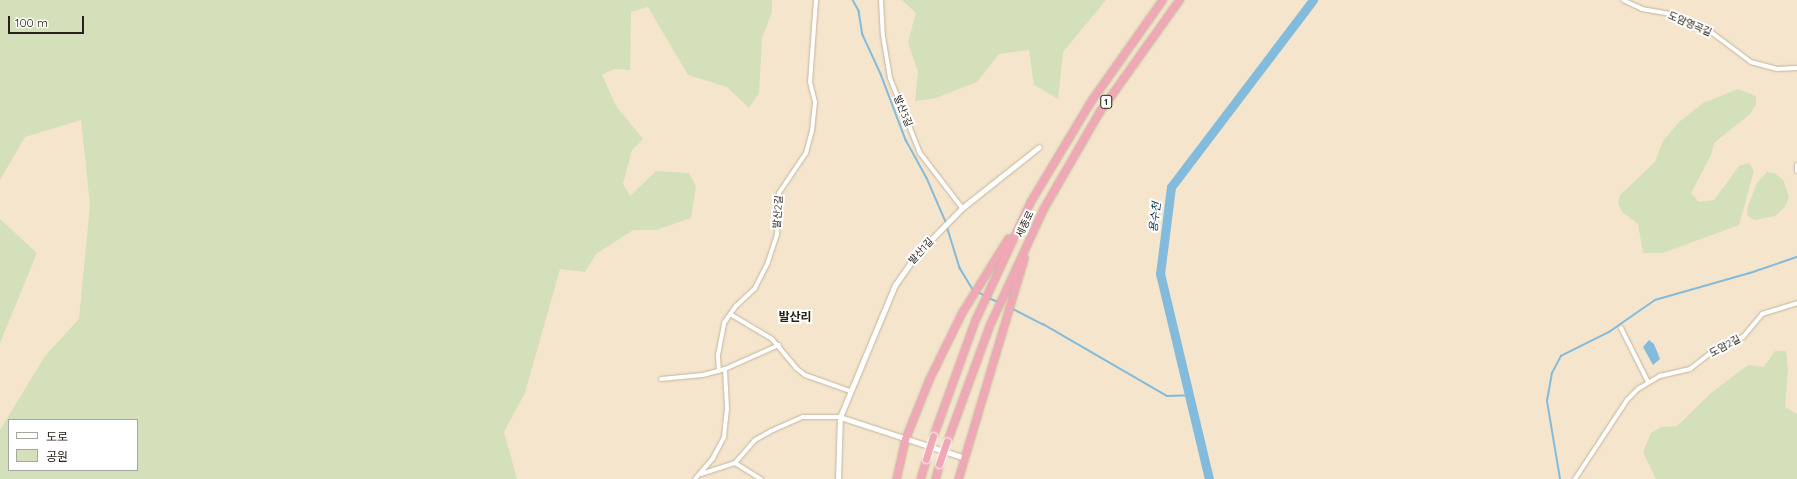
<!DOCTYPE html>
<meta charset="utf-8">
<style>
body{margin:0}
#map{position:relative;width:1797px;height:479px;overflow:hidden;background:#f5e5cc;font-family:Quicksand,"Noto Sans KR",sans-serif}
div>[style]{position:absolute}
.green>*{inset:0;background:#d3e0ba}
.water>*{inset:0;background:#82bbdc}
.stream>*{height:1.5px;margin:-0.75px;padding:0 0.75px;transform-origin:0.75px;border-radius:0.75px;background:#82bbdc}
.river>*{height:9px;margin:-4.5px;padding:0 4.5px;transform-origin:4.5px;border-radius:4.5px;background:#82bbdc}
.roads{filter:drop-shadow(0 0 1px #c4b59d) drop-shadow(0 0 1px #c4b59d)}
.minor>*{height:4px;margin:-2px;padding:0 2px;transform-origin:2px;border-radius:2px;background:#fff}
.tertiary>*{height:5px;margin:-2.5px;padding:0 2.5px;transform-origin:2.5px;border-radius:2.5px;background:#fff}
.trunk>*{height:7px;margin:-3.5px;padding:0 3.5px;transform-origin:3.5px;border-radius:3.5px;background:#f0a8b6}
.bridges{filter:drop-shadow(0 0 1px #fff) drop-shadow(0 0 1px #fff)}
.trunk-bridge>*{height:7px;margin:-3.5px;padding:0 3.5px;transform-origin:3.5px;border-radius:3.5px;background:#f0a8b6}
span{translate:-50% -50%;white-space:nowrap;text-align:center;line-height:1.15;-webkit-text-stroke:4px #fff;paint-order:stroke}
.shield-label span{padding:1px 3px;background:#fff;border:1px solid;border-radius:3px;-webkit-text-stroke-width:0}
.shield-label{font-size:9px;color:#272117;font-weight:700}
.street-label{font-size:10px;color:#272117}
.water-label{font-size:11px;color:#003349;font-style:italic}
.quarter-label{font-size:12px;color:#272117;font-weight:700}
.legend{position:absolute;left:8px;top:419px;width:130px;height:52px;box-sizing:border-box;background:#fff;border:1px solid #a9a6a2;margin:0;padding:5px 7px;list-style:none;font-size:12px;color:#272117}
.legend li{display:flex;align-items:center;gap:8px;height:20px}
.legend b{width:20px;border:1px solid #a9a6a2}
.scale{position:absolute;left:8px;top:16px;width:76px;height:18px;box-sizing:border-box;border:2px solid #272117;border-top:0;padding-left:5px;font-size:12px;line-height:14px;white-space:nowrap;color:#272117;-webkit-text-stroke:3px #fff;paint-order:stroke}
</style>
<div id="map">
<div class="green">
<i style="clip-path:polygon(evenodd,0 0,772px 0,772px 12px,762px 38px,759px 93px,749px 108px,727px 87px,688px 75px,648px 7px,631px 12px,630px 70px,614px 69px,602px 75px,616px 106px,643px 139px,632px 150px,623px 184px,630px 196px,656px 171px,689px 173px,696px 186px,691px 218px,656px 230px,633px 230px,596px 254px,585px 272px,560px 269px,525px 393px,504px 432px,517px 479px,0 479px,0 430px,45px 356px,79px 319px,90px 205px,81px 120px,25px 137px,0 180px,0 0,9px 420px,137px 420px,137px 470px,9px 470px,9px 420px)"></i>
<i style="clip-path:polygon(902px 0,1106px 0,1063px 52px,1058px 99px,1034px 85px,1029px 50px,999px 54px,977px 82px,936px 98px,915px 101px,918px 72px,908px 42px,916px 13px)"></i>
<i style="clip-path:polygon(1738px 89px,1756px 96px,1756px 104px,1750px 114px,1714px 143px,1711px 155px,1691px 193px,1699px 202px,1714px 200px,1739px 166px,1749px 163px,1754px 171px,1739px 225px,1663px 253px,1643px 253px,1638px 224px,1622px 212px,1618px 203px,1620px 195px,1655px 162px,1663px 141px,1679px 122px,1703px 103px)"></i>
<i style="clip-path:polygon(1767px 172px,1775px 173px,1783px 180px,1789px 197px,1785px 207px,1775px 216px,1754px 220px,1747px 215px,1748px 206px,1757px 183px)"></i>
<i style="clip-path:polygon(0 219px,37px 253px,0 343px)"></i>
<i style="clip-path:polygon(1775px 351px,1786px 351px,1788px 369px,1785px 407px,1797px 414px,1797px 479px,1656px 479px,1643px 452px,1651px 433px,1661px 427px,1677px 426px,1711px 393px,1748px 365px,1764px 367px)"></i>
</div>
<div class="water">
<i style="clip-path:polygon(1649px 340px,1654px 344px,1660px 359px,1653px 365px,1643px 347px)"></i>
</div>
<div class="stream">
<i style="left:853px;top:0;width:13px;rotate:61deg"></i>
<i style="left:859px;top:11px;width:24px;rotate:81deg"></i>
<i style="left:863px;top:35px;width:43px;rotate:65.2deg"></i>
<i style="left:881px;top:74px;width:71px;rotate:69.3deg"></i>
<i style="left:906px;top:140px;width:43px;rotate:61.1deg"></i>
<i style="left:927px;top:178px;width:48px;rotate:66.6deg"></i>
<i style="left:947px;top:226px;width:44px;rotate:72.8deg"></i>
<i style="left:960px;top:268px;width:26px;rotate:59deg"></i>
<i style="left:976px;top:291px;width:9px;rotate:27deg"></i>
<i style="left:989px;top:298px;width:10px;rotate:24deg"></i>
<i style="left:1011px;top:308px;width:36px;rotate:27deg"></i>
<i style="left:1043px;top:324px;width:143px;rotate:30.1deg"></i>
<i style="left:1167px;top:396px;width:23px;rotate:-2deg"></i>
<i style="left:1560px;top:479px;width:79px;rotate:-99.5deg"></i>
<i style="left:1547px;top:401px;width:28px;rotate:-80deg"></i>
<i style="left:1552px;top:373px;width:19px;rotate:-62deg"></i>
<i style="left:1561px;top:356px;width:54px;rotate:-26.6deg"></i>
<i style="left:1609px;top:332px;width:56px;rotate:-34.8deg"></i>
<i style="left:1655px;top:300px;width:99px;rotate:-15.9deg"></i>
<i style="left:1750px;top:273px;width:50px;rotate:-18.8deg"></i>
</div>
<div class="river">
<i style="left:1209px;top:479px;width:211px;rotate:-103.4deg"></i>
<i style="left:1160px;top:274px;width:88px;rotate:-82.8deg"></i>
<i style="left:1171px;top:187px;width:235px;rotate:-52.8deg"></i>
</div>
<div class="roads">
<div class="minor">
<i style="left:881px;top:0;width:36px;rotate:87deg"></i>
<i style="left:883px;top:36px;width:43px;rotate:80.5deg"></i>
<i style="left:890px;top:78px;width:81px;rotate:68.2deg"></i>
<i style="left:920px;top:153px;width:69px;rotate:52.6deg"></i>
<i style="left:1623px;top:0;width:21px;rotate:25deg"></i>
<i style="left:1642px;top:9px;width:28px;rotate:10deg"></i>
<i style="left:1670px;top:14px;width:40px;rotate:22deg"></i>
<i style="left:1707px;top:29px;width:55px;rotate:36.9deg"></i>
<i style="left:1751px;top:62px;width:27px;rotate:15deg"></i>
<i style="left:1777px;top:69px;width:20px;rotate:-3deg"></i>
<i style="left:1797px;top:165px;width:6px;rotate:90deg"></i>
<i style="left:730px;top:314px;width:49px;rotate:30.8deg"></i>
<i style="left:772px;top:339px;width:38px;rotate:50deg"></i>
<i style="left:796px;top:368px;width:11px;rotate:38deg"></i>
<i style="left:805px;top:375px;width:48px;rotate:19.6deg"></i>
<i style="left:1621px;top:328px;width:60px;rotate:63.4deg"></i>
<i style="left:719px;top:371px;width:16px;rotate:-94deg"></i>
<i style="left:718px;top:355px;width:33px;rotate:-79deg"></i>
<i style="left:724px;top:323px;width:21px;rotate:-55deg"></i>
<i style="left:736px;top:306px;width:26px;rotate:-43deg"></i>
<i style="left:755px;top:288px;width:29px;rotate:-63deg"></i>
<i style="left:768px;top:262px;width:28px;rotate:-72deg"></i>
<i style="left:777px;top:235px;width:42px;rotate:-87.3deg"></i>
<i style="left:779px;top:193px;width:48px;rotate:-56deg"></i>
<i style="left:806px;top:153px;width:23px;rotate:-75deg"></i>
<i style="left:812px;top:131px;width:29px;rotate:-84deg"></i>
<i style="left:815px;top:102px;width:21px;rotate:-104deg"></i>
<i style="left:810px;top:82px;width:82px;rotate:-85.8deg"></i>
<i style="left:661px;top:379px;width:42px;rotate:-5.4deg"></i>
<i style="left:703px;top:375px;width:23px;rotate:-15deg"></i>
<i style="left:725px;top:369px;width:59px;rotate:-24deg"></i>
<i style="left:735px;top:463px;width:30px;rotate:-49deg"></i>
<i style="left:755px;top:440px;width:18px;rotate:-29deg"></i>
<i style="left:771px;top:431px;width:35px;rotate:-24deg"></i>
<i style="left:803px;top:417px;width:37px"></i>
<i style="left:701px;top:474px;width:36px;rotate:-18deg"></i>
<i style="left:735px;top:463px;width:31px;rotate:32deg"></i>
<i style="left:695px;top:479px;width:28px;rotate:-49deg"></i>
<i style="left:713px;top:458px;width:24px;rotate:-62deg"></i>
<i style="left:724px;top:437px;width:29px;rotate:-84deg"></i>
<i style="left:727px;top:408px;width:39px;rotate:-93deg"></i>
<i style="left:1575px;top:479px;width:95px;rotate:-56.6deg"></i>
<i style="left:1627px;top:400px;width:16px;rotate:-45deg"></i>
<i style="left:1638px;top:389px;width:26px;rotate:-31deg"></i>
<i style="left:1660px;top:376px;width:31px;rotate:-13deg"></i>
<i style="left:1690px;top:369px;width:28px;rotate:-38deg"></i>
<i style="left:1712px;top:352px;width:34px;rotate:-26deg"></i>
<i style="left:1743px;top:337px;width:30px;rotate:-50deg"></i>
<i style="left:1762px;top:314px;width:37px;rotate:-17deg"></i>
</div>
<div class="tertiary">
<i style="left:840px;top:417px;width:132px;rotate:18.2deg"></i>
<i style="left:838px;top:479px;width:62px;rotate:-88.2deg"></i>
<i style="left:840px;top:417px;width:143px;rotate:-67.4deg"></i>
<i style="left:895px;top:285px;width:35px;rotate:-55deg"></i>
<i style="left:915px;top:256px;width:67px;rotate:-45.6deg"></i>
<i style="left:962px;top:208px;width:98px;rotate:-38.4deg"></i>
</div>
<div class="trunk">
<i style="left:933px;top:436px;width:123px;rotate:-70.1deg"></i>
<i style="left:975px;top:320px;width:130px;rotate:-65deg"></i>
<i style="left:1030px;top:202px;width:117px;rotate:-59deg"></i>
<i style="left:1090px;top:102px;width:125px;rotate:-54.8deg"></i>
<i style="left:947px;top:441px;width:122px;rotate:-69.9deg"></i>
<i style="left:989px;top:326px;width:129px;rotate:-65.2deg"></i>
<i style="left:1043px;top:209px;width:112px;rotate:-60deg"></i>
<i style="left:1099px;top:112px;width:138px;rotate:-54.5deg"></i>
<i style="left:896px;top:479px;width:41px;rotate:-77.3deg"></i>
<i style="left:905px;top:439px;width:65px;rotate:-68.2deg"></i>
<i style="left:929px;top:379px;width:75px;rotate:-63.8deg"></i>
<i style="left:962px;top:312px;width:87px;rotate:-58.1deg"></i>
<i style="left:920px;top:479px;width:21px;rotate:-73deg"></i>
<i style="left:935px;top:479px;width:16px;rotate:-75deg"></i>
<i style="left:958px;top:479px;width:231px;rotate:-73.4deg"></i>
</div>
</div>
<div class="bridges">
<div class="trunk-bridge">
<i style="left:926px;top:459px;width:24px;rotate:-73deg"></i>
<i style="left:939px;top:464px;width:24px;rotate:-71deg"></i>
</div>
</div>
<div class="shield-label">
<span style="left:1106px;top:102px">1</span>
</div>
<div class="street-label">
<span style="left:1690px;top:24px;rotate:23deg">도암영곡길</span>
<span style="left:903px;top:111px;rotate:68deg">발산3길</span>
<span style="left:778px;top:212px;rotate:-86deg">발산2길</span>
<span style="left:1025px;top:224px;rotate:-65deg">세종로</span>
<span style="left:921px;top:251px;rotate:-47deg">발산1길</span>
<span style="left:1725px;top:346px;rotate:-29deg">도암2길</span>
</div>
<div class="water-label">
<span style="left:1155px;top:217px;rotate:-83deg">용수천</span>
</div>
<div class="quarter-label">
<span style="left:795px;top:317px">발산리</span>
</div>
<ul class="legend">
<li><b style="height:5px;background:#fff"></b>도로</li>
<li><b style="height:11px;background:#d3e0ba"></b>공원</li>
</ul>
<div class="scale">100 m</div>
</div>
